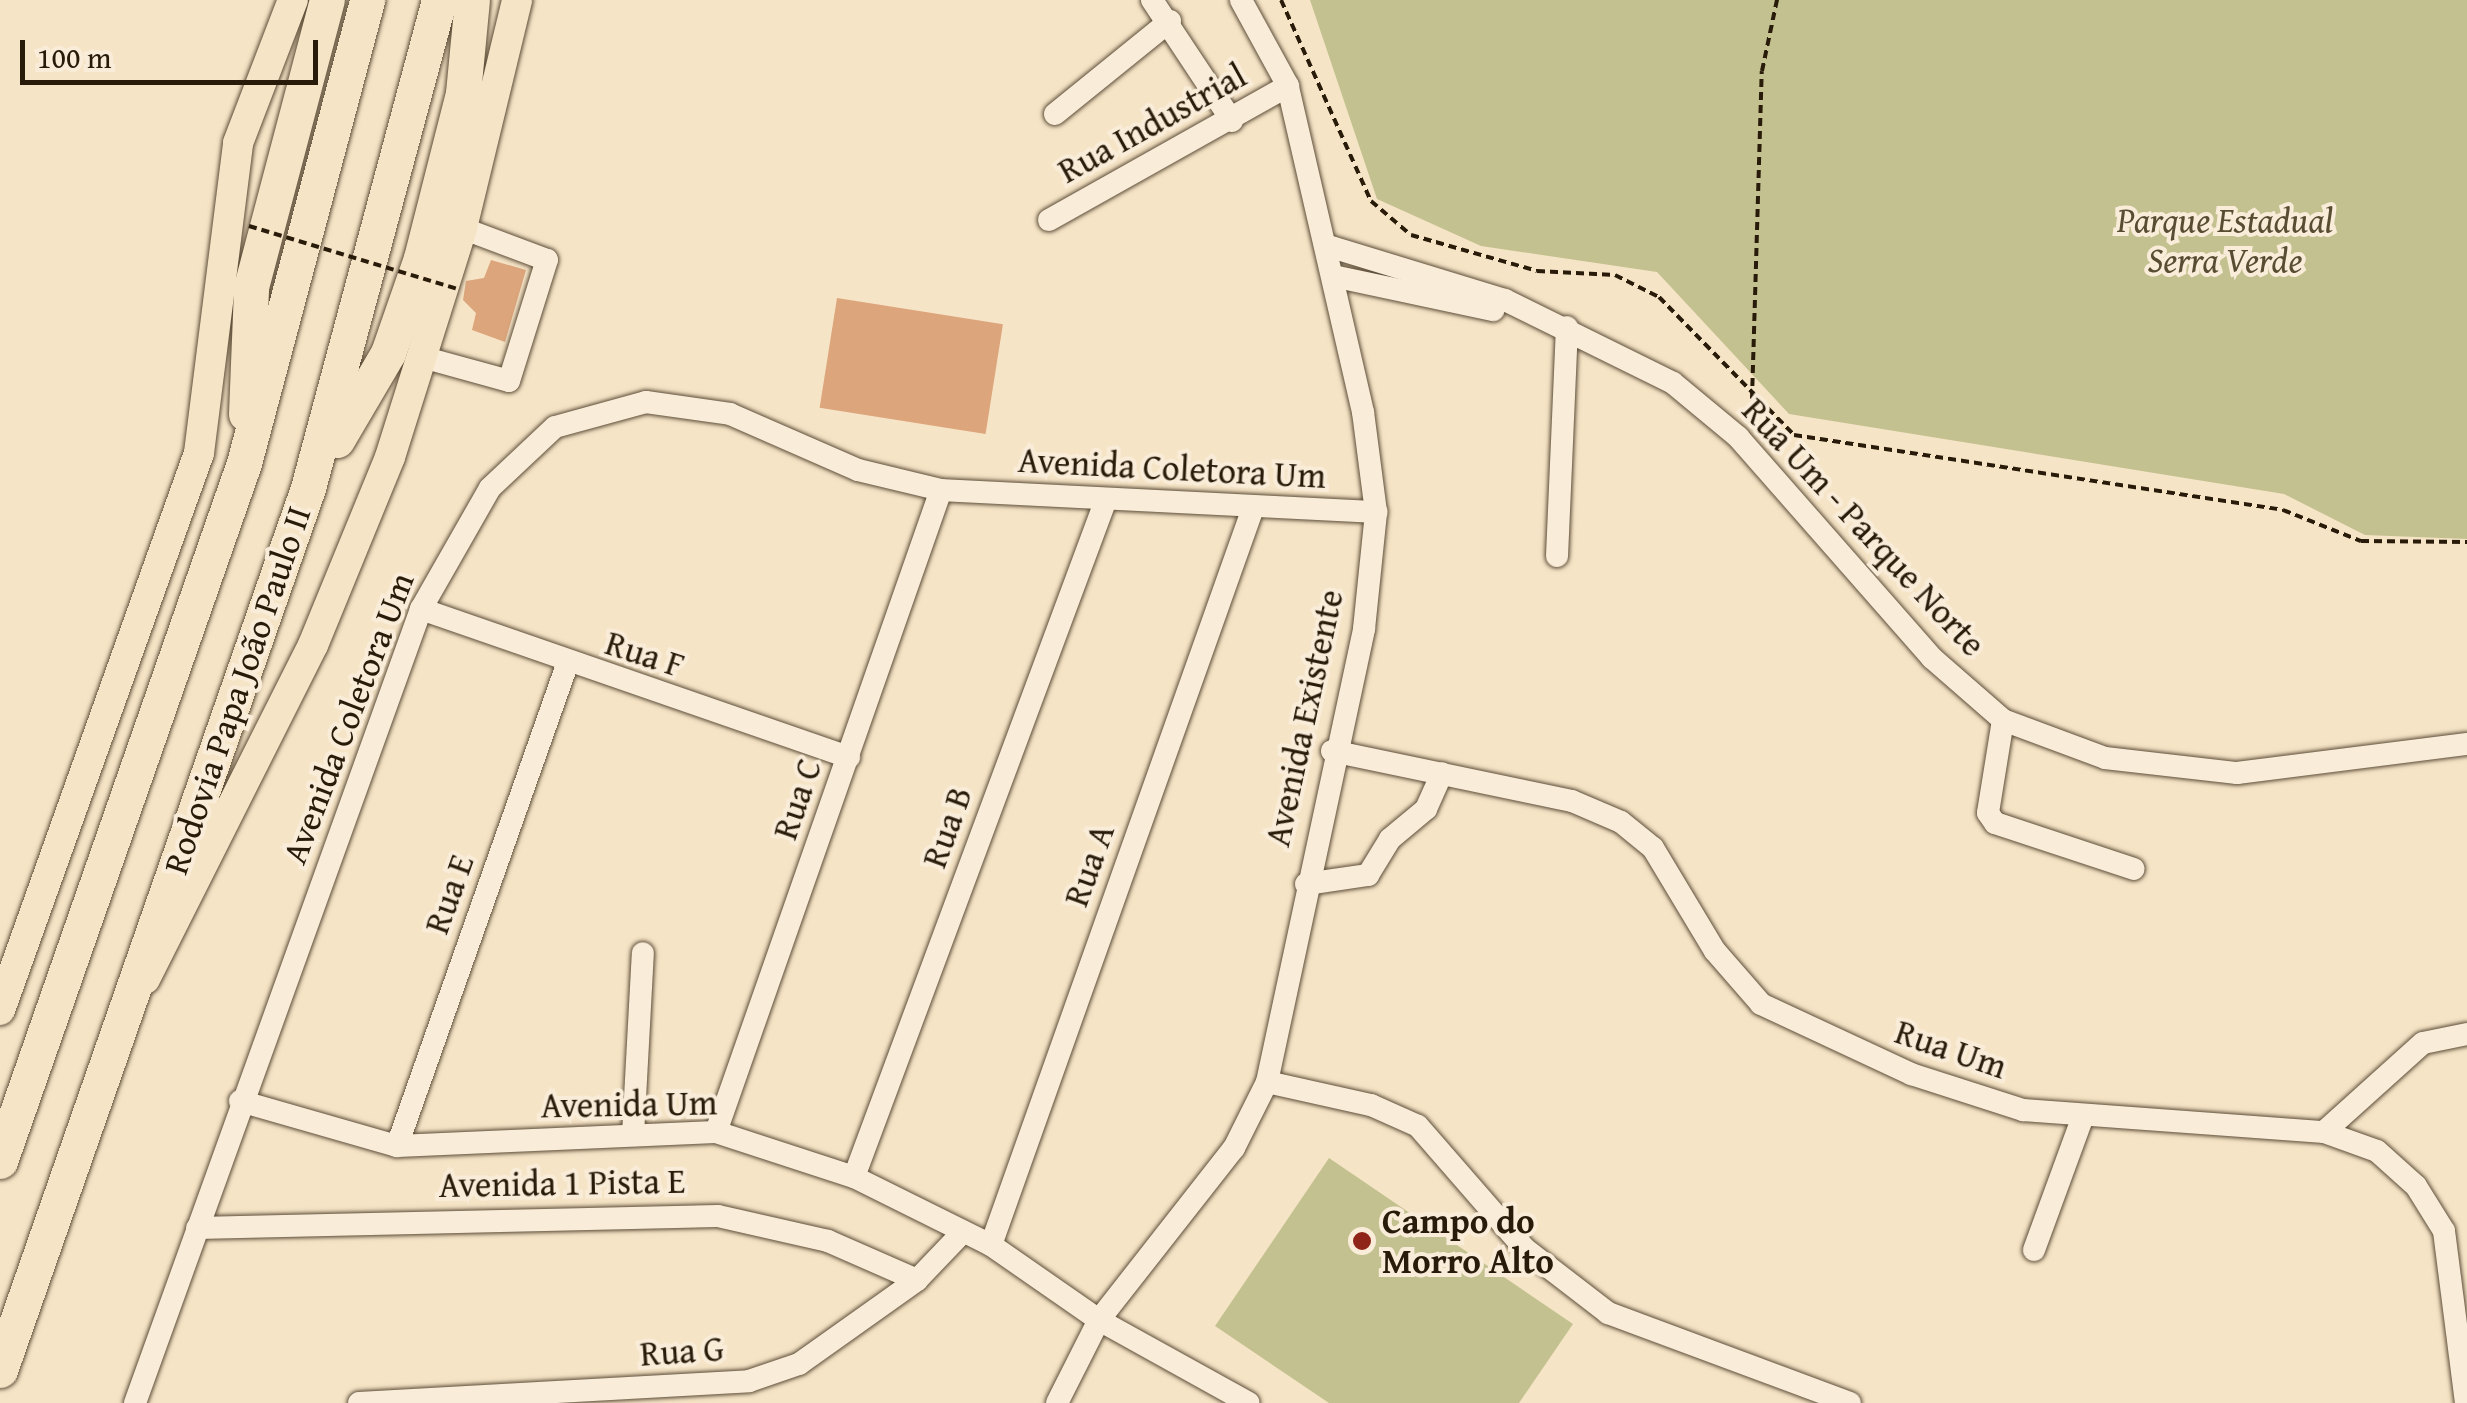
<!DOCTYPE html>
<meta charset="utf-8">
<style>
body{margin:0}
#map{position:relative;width:2467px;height:1403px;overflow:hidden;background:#f6e4c6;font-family:"Gentium Book Plus",serif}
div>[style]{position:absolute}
.green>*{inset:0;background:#c4c190}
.building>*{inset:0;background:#dca57c;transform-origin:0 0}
.path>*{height:4px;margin-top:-2px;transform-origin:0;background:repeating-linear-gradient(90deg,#291b09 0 8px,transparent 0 13px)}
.roads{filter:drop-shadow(0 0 2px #5c4d38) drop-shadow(0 0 2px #5c4d38)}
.minor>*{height:22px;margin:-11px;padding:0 11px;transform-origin:11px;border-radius:11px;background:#f9edda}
.major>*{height:30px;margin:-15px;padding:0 15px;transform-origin:15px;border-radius:15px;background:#f6e4c6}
.highway>*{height:35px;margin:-17.5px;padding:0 17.5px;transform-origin:17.5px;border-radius:17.5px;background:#f6e4c6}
.path-bridge>*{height:4px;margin-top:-2px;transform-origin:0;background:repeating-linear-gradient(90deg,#291b09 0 8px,transparent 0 13px)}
.dots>*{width:28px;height:28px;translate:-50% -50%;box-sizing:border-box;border:5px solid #f9edda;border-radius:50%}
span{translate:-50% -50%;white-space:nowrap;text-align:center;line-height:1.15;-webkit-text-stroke:8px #f9edda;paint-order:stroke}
.street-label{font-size:35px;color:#291b09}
.park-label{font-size:35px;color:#584d32;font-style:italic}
.poi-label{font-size:35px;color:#291b09;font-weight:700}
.left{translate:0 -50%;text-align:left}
.scale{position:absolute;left:20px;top:40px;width:298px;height:45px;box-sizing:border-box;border:5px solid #291b09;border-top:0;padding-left:12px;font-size:30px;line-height:35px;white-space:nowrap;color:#291b09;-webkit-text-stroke:8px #f9edda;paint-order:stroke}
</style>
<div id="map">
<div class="green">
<i style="clip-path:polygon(1310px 0,2467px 0,2467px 539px,2365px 535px,2284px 494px,1789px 414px,1657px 272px,1481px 246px,1377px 199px)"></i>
<i style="clip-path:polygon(1329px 1158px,1573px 1324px,1519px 1403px,1329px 1403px,1215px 1326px)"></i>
</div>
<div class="building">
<i style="clip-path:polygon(491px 260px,526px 270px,505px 342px,472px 330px,476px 313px,463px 300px,466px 281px,484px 278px)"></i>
<i style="left:837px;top:298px;width:168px;height:111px;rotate:9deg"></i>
</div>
<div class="path">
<i style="left:1281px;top:0;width:220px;rotate:65.9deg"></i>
<i style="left:1371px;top:201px;width:52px;rotate:40.4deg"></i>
<i style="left:1411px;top:235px;width:131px;rotate:15.9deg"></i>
<i style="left:1537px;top:271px;width:78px;rotate:2.9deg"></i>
<i style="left:1615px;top:275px;width:49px;rotate:26.6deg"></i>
<i style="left:1659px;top:297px;width:193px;rotate:45.6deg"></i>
<i style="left:1794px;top:435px;width:495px;rotate:8.7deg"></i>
<i style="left:2283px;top:510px;width:84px;rotate:21.7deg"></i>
<i style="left:2361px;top:541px;width:106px;rotate:0.5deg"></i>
<i style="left:1752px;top:399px;width:328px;rotate:-88.3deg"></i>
<i style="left:1762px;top:71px;width:73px;rotate:-78.1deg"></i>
</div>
<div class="roads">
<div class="minor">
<i style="left:1152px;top:0;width:145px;rotate:56.5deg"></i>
<i style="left:1055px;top:114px;width:148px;rotate:-39deg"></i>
<i style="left:1049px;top:220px;width:274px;rotate:-29.3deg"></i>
<i style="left:1328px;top:246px;width:185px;rotate:17deg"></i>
<i style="left:1505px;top:300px;width:187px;rotate:26.3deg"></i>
<i style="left:1673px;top:383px;width:85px;rotate:39.7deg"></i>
<i style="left:1738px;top:437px;width:294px;rotate:48.7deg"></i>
<i style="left:1932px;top:658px;width:94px;rotate:41.1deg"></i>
<i style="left:2003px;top:720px;width:109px;rotate:20.4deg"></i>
<i style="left:2105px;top:758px;width:133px;rotate:6.5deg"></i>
<i style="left:2237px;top:773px;width:232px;rotate:-7.2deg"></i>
<i style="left:1333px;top:276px;width:164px;rotate:12deg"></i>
<i style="left:422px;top:357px;width:90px;rotate:15.4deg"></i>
<i style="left:509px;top:381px;width:127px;rotate:-72.6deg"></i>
<i style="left:547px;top:260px;width:91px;rotate:-159.4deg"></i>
<i style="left:1557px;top:556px;width:229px;rotate:-87.5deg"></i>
<i style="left:421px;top:609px;width:453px;rotate:19.1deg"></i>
<i style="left:2003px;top:720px;width:94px;rotate:99.2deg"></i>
<i style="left:1988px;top:813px;width:12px;rotate:55deg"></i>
<i style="left:1995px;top:823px;width:146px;rotate:18.3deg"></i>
<i style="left:1332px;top:751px;width:245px;rotate:11.8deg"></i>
<i style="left:1572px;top:801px;width:53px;rotate:23.2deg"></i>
<i style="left:1621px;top:822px;width:41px;rotate:39.1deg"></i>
<i style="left:1653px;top:848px;width:120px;rotate:59deg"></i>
<i style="left:1715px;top:951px;width:70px;rotate:49deg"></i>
<i style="left:1761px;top:1004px;width:166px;rotate:25deg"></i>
<i style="left:1911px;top:1074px;width:118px;rotate:17.8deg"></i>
<i style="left:2023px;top:1110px;width:302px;rotate:4.2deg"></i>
<i style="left:2324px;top:1132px;width:56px;rotate:19.7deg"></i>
<i style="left:2377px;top:1151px;width:52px;rotate:41.9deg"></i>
<i style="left:2416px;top:1186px;width:53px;rotate:58.1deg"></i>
<i style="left:2444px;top:1231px;width:173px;rotate:82.7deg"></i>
<i style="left:1306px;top:884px;width:63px;rotate:-8.3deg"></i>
<i style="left:1368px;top:875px;width:42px;rotate:-58.6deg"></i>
<i style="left:1390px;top:839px;width:47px;rotate:-39.8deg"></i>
<i style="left:1426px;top:809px;width:39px;rotate:-66deg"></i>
<i style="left:1267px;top:1082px;width:107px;rotate:12.5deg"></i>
<i style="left:1371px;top:1105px;width:51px;rotate:24.1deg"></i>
<i style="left:1418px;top:1126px;width:163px;rotate:49deg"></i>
<i style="left:1525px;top:1249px;width:105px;rotate:37.6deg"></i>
<i style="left:1608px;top:1313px;width:258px;rotate:20.4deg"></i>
<i style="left:240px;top:1101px;width:163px;rotate:16deg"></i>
<i style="left:397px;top:1146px;width:319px;rotate:-2.5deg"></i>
<i style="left:716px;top:1132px;width:145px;rotate:18.1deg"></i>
<i style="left:854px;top:1177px;width:153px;rotate:26.4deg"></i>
<i style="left:991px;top:1245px;width:131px;rotate:34.8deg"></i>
<i style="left:1099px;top:1320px;width:171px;rotate:29deg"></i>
<i style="left:716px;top:1132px;width:680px;rotate:-70.69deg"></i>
<i style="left:2324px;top:1132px;width:133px;rotate:-42deg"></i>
<i style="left:2423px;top:1043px;width:45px;rotate:-11.6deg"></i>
<i style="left:633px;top:1135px;width:182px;rotate:-86.9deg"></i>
<i style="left:397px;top:1146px;width:510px;rotate:-70.54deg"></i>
<i style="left:854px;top:1177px;width:720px;rotate:-69.6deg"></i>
<i style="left:197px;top:1228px;width:521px;rotate:-1.32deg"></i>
<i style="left:718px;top:1216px;width:113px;rotate:12.8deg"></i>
<i style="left:828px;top:1241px;width:97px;rotate:23.7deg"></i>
<i style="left:991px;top:1245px;width:782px;rotate:-70.43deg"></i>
<i style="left:2034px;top:1250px;width:140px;rotate:-69.9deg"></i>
<i style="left:135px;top:1403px;width:844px;rotate:-70.19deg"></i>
<i style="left:421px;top:609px;width:139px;rotate:-60.3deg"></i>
<i style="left:490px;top:488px;width:89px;rotate:-43.2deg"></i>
<i style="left:555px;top:427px;width:94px;rotate:-15.4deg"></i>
<i style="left:646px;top:402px;width:85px;rotate:8.1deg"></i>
<i style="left:730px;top:414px;width:140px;rotate:23.6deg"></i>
<i style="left:858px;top:470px;width:85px;rotate:13.5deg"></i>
<i style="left:941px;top:490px;width:436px;rotate:2.9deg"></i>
<i style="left:359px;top:1403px;width:391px;rotate:-3.2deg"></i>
<i style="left:749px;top:1381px;width:53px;rotate:-18.8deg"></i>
<i style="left:799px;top:1364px;width:145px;rotate:-35.4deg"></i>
<i style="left:917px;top:1280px;width:64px;rotate:-46.3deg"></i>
<i style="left:1057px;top:1403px;width:93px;rotate:-63.2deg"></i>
<i style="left:1099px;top:1320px;width:219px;rotate:-51.9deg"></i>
<i style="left:1234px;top:1148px;width:74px;rotate:-63.4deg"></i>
<i style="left:1267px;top:1082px;width:463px;rotate:-77.9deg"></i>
<i style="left:1364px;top:629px;width:118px;rotate:-84.1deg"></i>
<i style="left:1376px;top:512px;width:101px;rotate:-97.4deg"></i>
<i style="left:1363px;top:412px;width:335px;rotate:-103deg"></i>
<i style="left:1288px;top:86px;width:98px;rotate:-118.7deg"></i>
</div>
<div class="major">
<i style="left:145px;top:979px;width:374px;rotate:-63.3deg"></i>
<i style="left:313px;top:645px;width:203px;rotate:-67.7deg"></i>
<i style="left:390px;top:457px;width:240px;rotate:-72.5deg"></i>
<i style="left:462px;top:228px;width:235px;rotate:-76.4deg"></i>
<i style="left:0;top:1010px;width:591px;rotate:-70.34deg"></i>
<i style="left:199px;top:453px;width:312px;rotate:-82.8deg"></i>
<i style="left:238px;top:143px;width:153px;rotate:-69deg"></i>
</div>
<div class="highway">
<i style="left:246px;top:414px;width:127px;rotate:-87.7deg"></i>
<i style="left:251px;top:287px;width:297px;rotate:-75.2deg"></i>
<i style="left:337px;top:440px;width:101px;rotate:-59.6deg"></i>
<i style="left:388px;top:353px;width:101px;rotate:-70.8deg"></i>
<i style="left:421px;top:258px;width:170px;rotate:-75.7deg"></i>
<i style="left:463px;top:93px;width:93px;rotate:-84.5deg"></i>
<i style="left:0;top:1161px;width:739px;rotate:-70.73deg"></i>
<i style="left:244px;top:463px;width:479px;rotate:-75.1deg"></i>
<i style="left:0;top:1370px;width:934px;rotate:-70.75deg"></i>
<i style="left:308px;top:488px;width:505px;rotate:-74.97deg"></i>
</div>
</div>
<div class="path-bridge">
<i style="left:249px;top:226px;width:221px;rotate:16.8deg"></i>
</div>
<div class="dots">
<i style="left:1362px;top:1241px;background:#8f2418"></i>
</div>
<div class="street-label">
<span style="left:1152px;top:123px;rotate:-29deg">Rua Industrial</span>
<span style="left:1172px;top:468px;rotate:3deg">Avenida Coletora Um</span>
<span style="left:1864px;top:527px;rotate:47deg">Rua Um - Parque Norte</span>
<span style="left:645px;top:654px;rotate:18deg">Rua F</span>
<span style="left:237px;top:690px;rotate:-71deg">Rodovia Papa João Paulo II</span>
<span style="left:348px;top:718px;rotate:-69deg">Avenida Coletora Um</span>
<span style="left:1304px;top:718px;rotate:-78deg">Avenida Existente</span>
<span style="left:797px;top:799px;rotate:-71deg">Rua C</span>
<span style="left:947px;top:827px;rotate:-70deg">Rua B</span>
<span style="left:1089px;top:865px;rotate:-70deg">Rua A</span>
<span style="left:449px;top:894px;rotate:-70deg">Rua E</span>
<span style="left:1951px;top:1049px;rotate:19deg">Rua Um</span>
<span style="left:629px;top:1104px;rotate:-1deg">Avenida Um</span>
<span style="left:562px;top:1183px;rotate:-1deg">Avenida 1 Pista E</span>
<span style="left:682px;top:1351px;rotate:-4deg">Rua G</span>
</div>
<div class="park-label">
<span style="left:2225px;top:240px">Parque Estadual<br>Serra Verde</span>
</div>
<div class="poi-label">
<span class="left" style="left:1382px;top:1241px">Campo do<br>Morro Alto</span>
</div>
<div class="scale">100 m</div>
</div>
